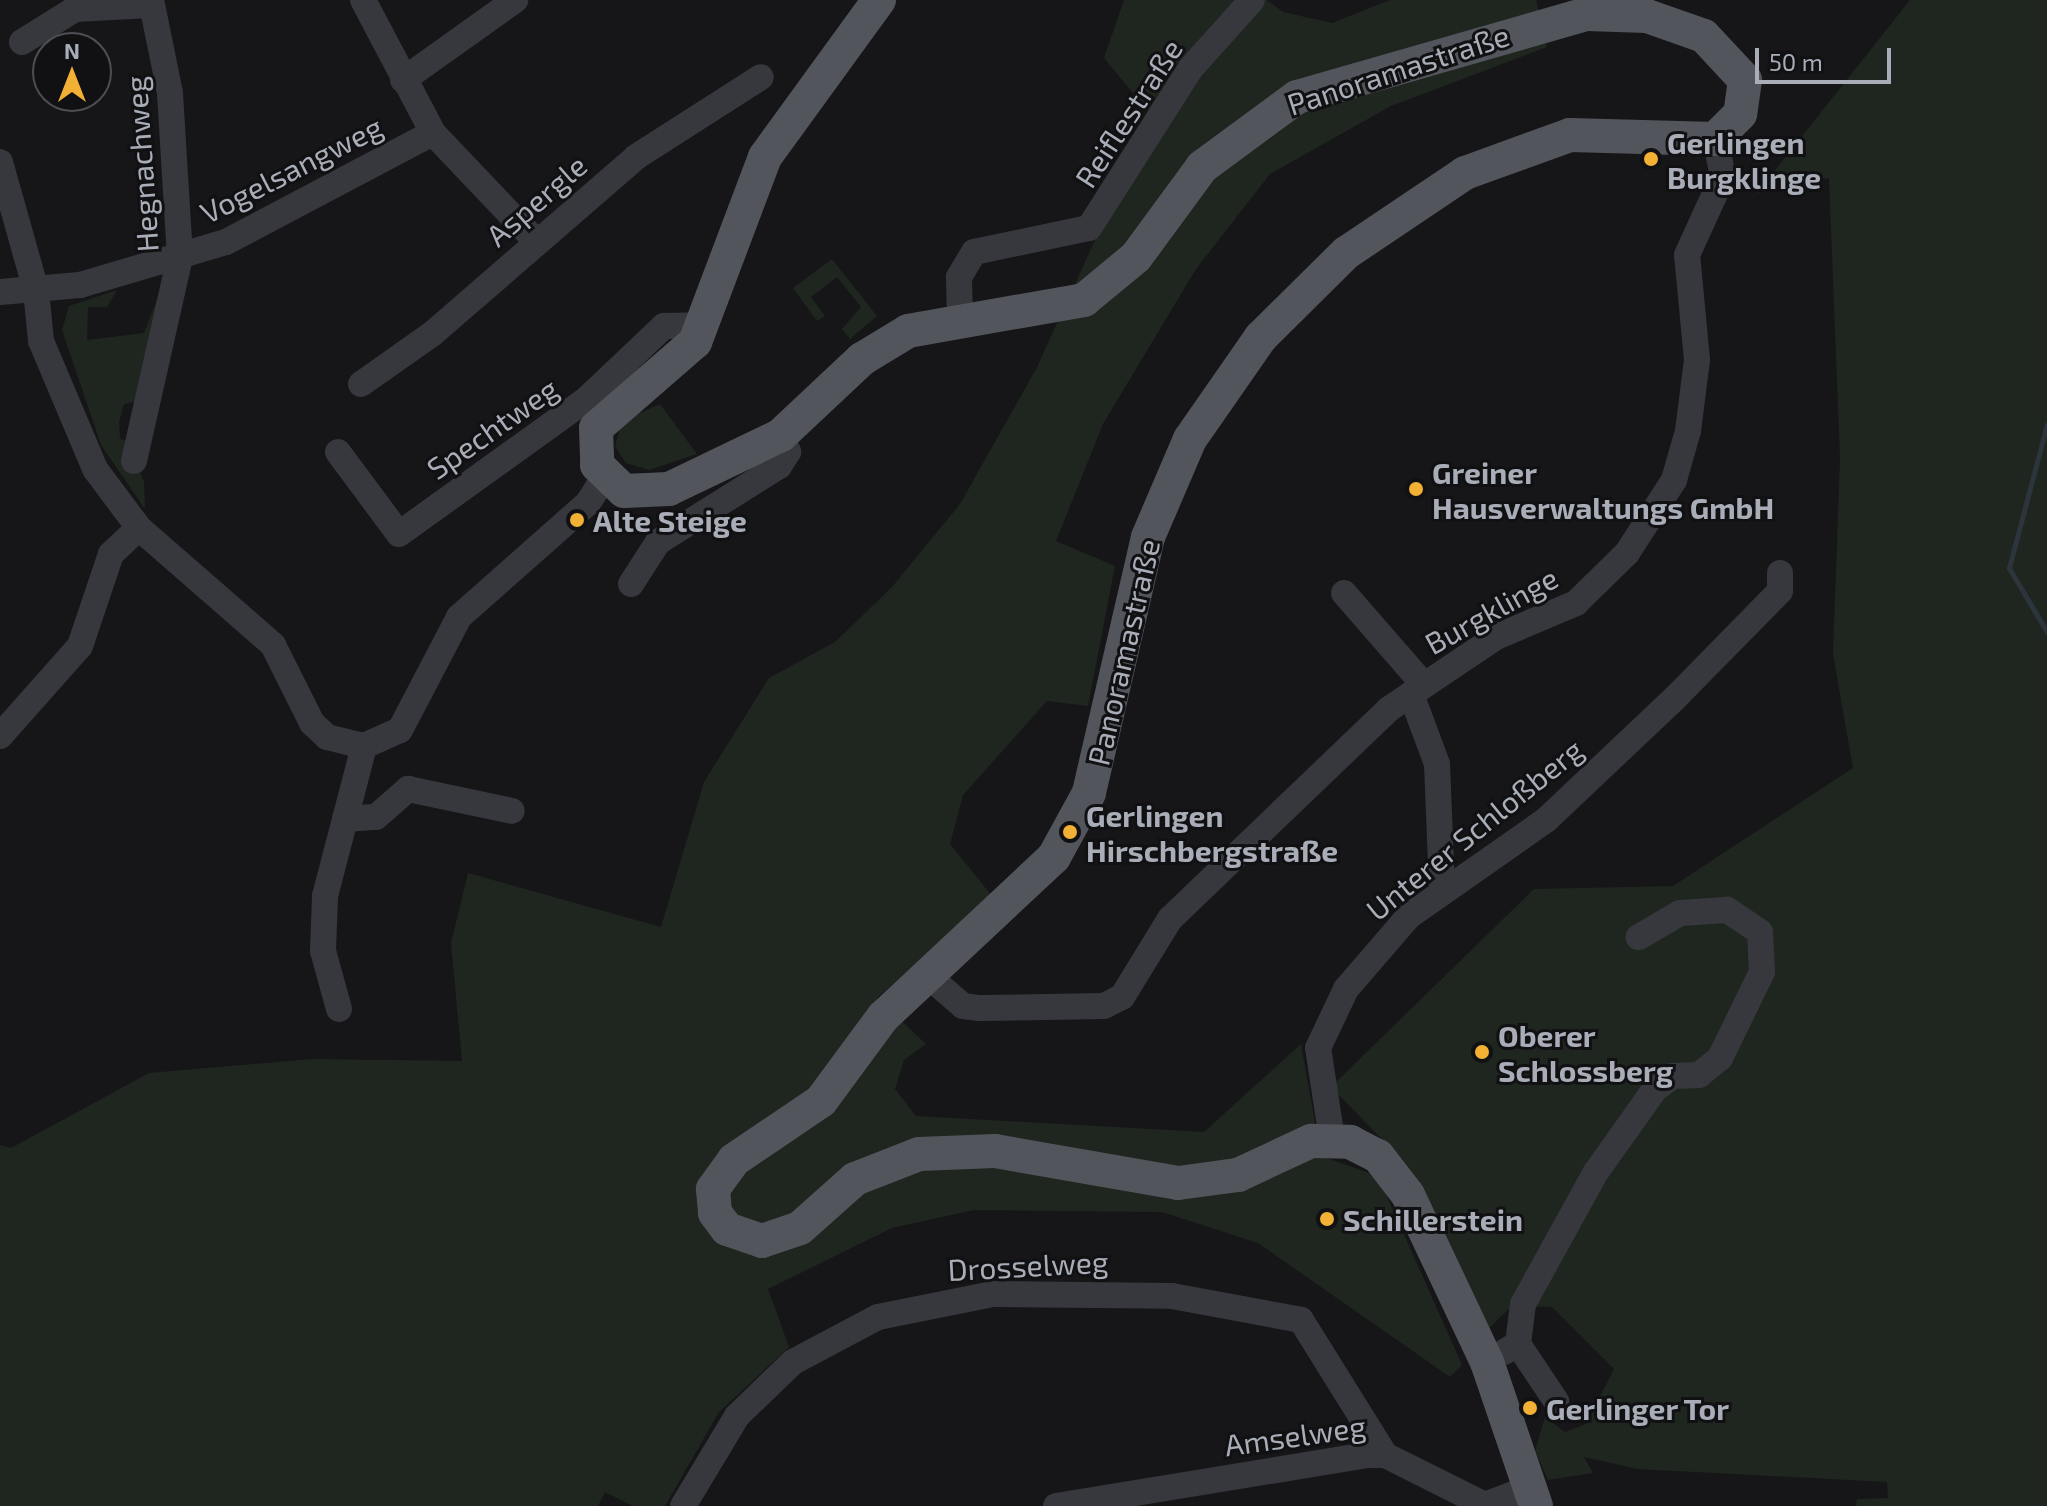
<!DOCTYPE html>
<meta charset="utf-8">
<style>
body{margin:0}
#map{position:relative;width:2047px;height:1506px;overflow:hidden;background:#161618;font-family:"Exo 2",sans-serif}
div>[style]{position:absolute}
.green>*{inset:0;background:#1e261f}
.stream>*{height:5px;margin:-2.5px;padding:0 2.5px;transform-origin:2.5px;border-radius:2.5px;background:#2c353c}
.minor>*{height:26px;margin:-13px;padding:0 13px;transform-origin:13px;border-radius:13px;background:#37383d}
.major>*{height:34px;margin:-17px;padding:0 17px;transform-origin:17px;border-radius:17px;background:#53555c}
.dots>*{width:22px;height:22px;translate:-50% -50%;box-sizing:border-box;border:4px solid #111113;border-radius:50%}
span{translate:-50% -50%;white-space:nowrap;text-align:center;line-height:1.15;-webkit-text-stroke:6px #111113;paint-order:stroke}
.street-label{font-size:30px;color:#a8adb8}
.poi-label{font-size:30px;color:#a8adb8;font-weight:700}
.left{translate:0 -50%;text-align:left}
.north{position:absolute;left:32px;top:32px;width:80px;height:80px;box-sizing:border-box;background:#111113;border:2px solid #4d4f55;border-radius:50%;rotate:0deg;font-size:22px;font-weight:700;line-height:32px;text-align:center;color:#a8adb8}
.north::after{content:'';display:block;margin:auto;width:28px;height:36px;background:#f2b134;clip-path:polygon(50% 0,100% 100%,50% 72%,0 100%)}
.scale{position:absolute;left:1755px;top:48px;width:136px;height:36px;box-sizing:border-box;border:4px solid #a8adb8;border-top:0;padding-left:10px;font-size:24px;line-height:28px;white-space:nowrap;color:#a8adb8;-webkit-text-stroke:6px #111113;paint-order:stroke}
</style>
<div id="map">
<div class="green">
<i style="clip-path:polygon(1124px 0,1267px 0,1283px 12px,1332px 23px,1390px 0,1536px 0,1547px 47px,1391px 106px,1270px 174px,1196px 269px,1103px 424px,1056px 541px,1115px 566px,1088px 706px,1047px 701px,963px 795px,950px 844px,992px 896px,877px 998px,926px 1044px,904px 1060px,895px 1089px,916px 1116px,1204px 1132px,1301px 1044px,1321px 1156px,1378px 1176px,1462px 1365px,1450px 1377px,1258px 1243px,1162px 1212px,974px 1210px,892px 1228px,768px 1289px,789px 1347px,719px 1412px,665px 1506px,633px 1506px,605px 1492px,598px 1506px,0 1506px,0 1145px,11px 1148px,149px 1073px,312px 1059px,462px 1061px,451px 943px,468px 873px,661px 927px,704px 782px,769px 678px,835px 642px,892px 587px,960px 504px,1036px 369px,1152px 116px,1104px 58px)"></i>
<i style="clip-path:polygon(1910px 0,2047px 0,2047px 1506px,1856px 1506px,1857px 1499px,1888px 1498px,1887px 1482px,1638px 1469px,1584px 1457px,1593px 1473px,1548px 1480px,1535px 1451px,1545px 1417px,1565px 1432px,1586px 1424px,1614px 1369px,1552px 1307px,1512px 1306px,1486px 1331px,1438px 1217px,1403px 1161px,1331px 1087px,1534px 889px,1673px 886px,1853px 768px,1833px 654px,1840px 458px,1829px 178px,1757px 193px)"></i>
<i style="clip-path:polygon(832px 259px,877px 316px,850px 339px,842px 329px,861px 307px,837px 277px,811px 297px,825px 316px,817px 321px,793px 288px)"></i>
<i style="clip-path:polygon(117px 290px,107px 307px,88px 307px,87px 340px,144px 333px,158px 297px,141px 400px,124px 404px,119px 422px,120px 439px,128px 441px,144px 482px,145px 509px,101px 445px,62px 330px,69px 306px)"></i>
<i style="clip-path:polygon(660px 404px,697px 454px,649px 470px,626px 463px,615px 446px,622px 421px)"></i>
</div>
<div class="stream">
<i style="left:2047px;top:424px;width:149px;rotate:104.8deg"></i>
<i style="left:2009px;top:568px;width:74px;rotate:59.3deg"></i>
</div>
<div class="minor">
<i style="left:363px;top:0;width:150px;rotate:62.2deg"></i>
<i style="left:433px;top:133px;width:149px;rotate:46.4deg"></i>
<i style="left:22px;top:42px;width:62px;rotate:-31.9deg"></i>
<i style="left:75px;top:9px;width:75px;rotate:-3.1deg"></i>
<i style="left:403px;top:80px;width:138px;rotate:-35.5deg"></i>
<i style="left:0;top:162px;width:133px;rotate:74.3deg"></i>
<i style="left:36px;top:290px;width:51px;rotate:84.4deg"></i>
<i style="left:41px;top:341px;width:139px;rotate:67.1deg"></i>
<i style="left:95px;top:469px;width:74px;rotate:53.3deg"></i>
<i style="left:139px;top:528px;width:178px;rotate:41.1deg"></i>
<i style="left:273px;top:645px;width:87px;rotate:63.4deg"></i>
<i style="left:312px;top:723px;width:21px;rotate:43deg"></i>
<i style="left:327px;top:737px;width:38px;rotate:14deg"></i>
<i style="left:364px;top:746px;width:39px;rotate:-24deg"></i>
<i style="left:400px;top:730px;width:127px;rotate:-62.4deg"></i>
<i style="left:459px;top:617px;width:172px;rotate:-41.5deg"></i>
<i style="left:588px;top:503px;width:31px;rotate:-58deg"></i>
<i style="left:0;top:292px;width:80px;rotate:-5deg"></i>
<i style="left:80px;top:285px;width:152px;rotate:-16.4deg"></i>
<i style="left:226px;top:242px;width:234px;rotate:-27.8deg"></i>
<i style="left:960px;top:321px;width:44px;rotate:-91.3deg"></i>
<i style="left:959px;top:277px;width:29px;rotate:-59deg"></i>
<i style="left:974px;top:252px;width:117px;rotate:-11.8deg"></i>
<i style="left:1089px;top:228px;width:190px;rotate:-57.5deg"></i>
<i style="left:1191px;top:68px;width:91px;rotate:-48.1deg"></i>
<i style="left:361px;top:384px;width:87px;rotate:-35.2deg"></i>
<i style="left:432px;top:334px;width:270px;rotate:-40.9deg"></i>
<i style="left:636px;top:157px;width:148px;rotate:-32.6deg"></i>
<i style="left:338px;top:452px;width:102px;rotate:53.4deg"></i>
<i style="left:399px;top:534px;width:233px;rotate:-35.7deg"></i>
<i style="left:588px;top:398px;width:105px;rotate:-43.5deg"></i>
<i style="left:664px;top:326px;width:39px;rotate:-1deg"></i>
<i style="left:134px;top:461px;width:209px;rotate:-77.3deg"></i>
<i style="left:180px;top:257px;width:164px;rotate:-93.5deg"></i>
<i style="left:170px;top:93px;width:95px;rotate:-101.5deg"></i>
<i style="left:631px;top:584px;width:50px;rotate:-57.3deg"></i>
<i style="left:658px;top:542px;width:143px;rotate:-32.1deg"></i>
<i style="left:779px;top:466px;width:17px;rotate:-57deg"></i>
<i style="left:788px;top:452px;width:18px;rotate:-112deg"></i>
<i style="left:1344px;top:593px;width:121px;rotate:49deg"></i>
<i style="left:1411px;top:694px;width:75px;rotate:69.6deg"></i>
<i style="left:1437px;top:764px;width:125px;rotate:87.7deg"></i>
<i style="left:0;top:736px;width:120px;rotate:-48.4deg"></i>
<i style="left:80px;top:646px;width:97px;rotate:-71.4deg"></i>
<i style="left:111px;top:554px;width:38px;rotate:-43deg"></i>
<i style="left:345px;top:819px;width:31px;rotate:-4deg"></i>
<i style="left:376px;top:817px;width:43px;rotate:-41.2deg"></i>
<i style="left:408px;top:789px;width:106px;rotate:11.9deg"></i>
<i style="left:926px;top:974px;width:49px;rotate:40.9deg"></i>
<i style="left:963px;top:1006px;width:17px;rotate:7deg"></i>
<i style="left:980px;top:1008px;width:124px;rotate:-0.9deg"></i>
<i style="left:1104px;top:1006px;width:20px;rotate:-27deg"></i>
<i style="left:1122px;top:997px;width:92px;rotate:-58.4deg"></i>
<i style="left:1170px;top:919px;width:303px;rotate:-43.8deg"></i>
<i style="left:1389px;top:709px;width:129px;rotate:-33.9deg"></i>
<i style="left:1496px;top:637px;width:87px;rotate:-23deg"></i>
<i style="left:1576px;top:603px;width:71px;rotate:-44.4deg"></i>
<i style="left:1627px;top:553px;width:87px;rotate:-57.2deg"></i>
<i style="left:1674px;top:480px;width:51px;rotate:-74.1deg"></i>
<i style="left:1688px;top:431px;width:72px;rotate:-82.8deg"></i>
<i style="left:1697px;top:360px;width:105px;rotate:-95.4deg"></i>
<i style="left:1687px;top:255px;width:87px;rotate:-65.5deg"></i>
<i style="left:1723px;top:176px;width:38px;rotate:-102deg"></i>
<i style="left:339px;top:1009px;width:60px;rotate:-105.4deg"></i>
<i style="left:323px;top:951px;width:55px;rotate:-87.9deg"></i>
<i style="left:325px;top:896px;width:155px;rotate:-75.4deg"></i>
<i style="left:1332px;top:1139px;width:92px;rotate:-98.7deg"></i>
<i style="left:1318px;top:1048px;width:65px;rotate:-64.6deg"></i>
<i style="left:1346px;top:989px;width:96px;rotate:-49.2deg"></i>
<i style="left:1409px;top:916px;width:167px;rotate:-35deg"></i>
<i style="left:1546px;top:820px;width:179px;rotate:-43.4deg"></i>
<i style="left:1676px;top:697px;width:148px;rotate:-45.5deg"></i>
<i style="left:1780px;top:591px;width:18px;rotate:-90deg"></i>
<i style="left:1518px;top:1344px;width:40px;rotate:-82.9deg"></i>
<i style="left:1523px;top:1304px;width:151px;rotate:-61.1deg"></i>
<i style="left:1596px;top:1172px;width:102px;rotate:-54.6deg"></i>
<i style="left:1655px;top:1089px;width:22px;rotate:-36deg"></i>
<i style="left:1673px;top:1076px;width:26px;rotate:-2deg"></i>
<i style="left:1699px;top:1075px;width:27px;rotate:-39deg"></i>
<i style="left:1720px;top:1058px;width:96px;rotate:-64deg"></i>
<i style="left:1762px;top:972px;width:40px;rotate:-92.9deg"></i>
<i style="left:1760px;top:932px;width:40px;rotate:-146deg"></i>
<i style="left:1727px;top:910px;width:47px;rotate:176.3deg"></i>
<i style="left:1680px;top:913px;width:48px;rotate:149.7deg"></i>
<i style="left:1504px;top:1352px;width:16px;rotate:-30deg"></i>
<i style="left:1518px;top:1344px;width:69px;rotate:56.3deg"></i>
<i style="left:683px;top:1506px;width:105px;rotate:-59deg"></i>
<i style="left:737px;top:1416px;width:78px;rotate:-44deg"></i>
<i style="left:793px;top:1362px;width:96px;rotate:-27.9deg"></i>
<i style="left:878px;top:1317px;width:117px;rotate:-11.3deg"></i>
<i style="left:993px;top:1294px;width:179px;rotate:0.6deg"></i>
<i style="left:1172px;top:1296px;width:131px;rotate:10.5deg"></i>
<i style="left:1301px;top:1320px;width:159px;rotate:58.1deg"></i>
<i style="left:1056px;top:1506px;width:316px;rotate:-9.3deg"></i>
<i style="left:1368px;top:1455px;width:17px"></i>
<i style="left:1385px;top:1455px;width:112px;rotate:26.6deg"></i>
<i style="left:1485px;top:1505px;width:47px;rotate:-21.1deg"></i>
</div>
<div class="major">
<i style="left:879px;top:0;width:194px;rotate:126deg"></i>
<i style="left:765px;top:157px;width:198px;rotate:110.7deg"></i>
<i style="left:695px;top:342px;width:131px;rotate:139deg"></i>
<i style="left:596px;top:428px;width:37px;rotate:88deg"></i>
<i style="left:597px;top:465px;width:37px;rotate:44deg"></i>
<i style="left:624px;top:491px;width:45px;rotate:-2.5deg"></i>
<i style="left:669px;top:489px;width:124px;rotate:-25.7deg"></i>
<i style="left:781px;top:435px;width:111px;rotate:-43.2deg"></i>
<i style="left:862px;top:359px;width:54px;rotate:-31.3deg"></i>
<i style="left:908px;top:331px;width:179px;rotate:-10deg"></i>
<i style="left:1084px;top:300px;width:67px;rotate:-39.6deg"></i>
<i style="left:1136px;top:257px;width:112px;rotate:-53.7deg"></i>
<i style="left:1202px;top:167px;width:118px;rotate:-36.4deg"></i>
<i style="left:1297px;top:97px;width:302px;rotate:-16deg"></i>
<i style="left:1587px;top:14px;width:60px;rotate:1.9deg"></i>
<i style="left:1647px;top:16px;width:60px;rotate:19.3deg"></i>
<i style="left:1704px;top:36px;width:60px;rotate:47deg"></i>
<i style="left:1745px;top:80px;width:34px;rotate:98deg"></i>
<i style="left:1740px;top:114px;width:35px;rotate:135deg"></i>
<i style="left:1715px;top:139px;width:145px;rotate:-178.4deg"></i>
<i style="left:1570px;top:135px;width:112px;rotate:160.1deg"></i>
<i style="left:1465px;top:173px;width:143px;rotate:146.1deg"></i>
<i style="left:1346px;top:253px;width:120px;rotate:135.3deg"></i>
<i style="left:1261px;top:337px;width:124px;rotate:124.8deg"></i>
<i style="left:1190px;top:439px;width:107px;rotate:113.2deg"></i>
<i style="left:1148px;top:537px;width:263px;rotate:103deg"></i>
<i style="left:1089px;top:793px;width:73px;rotate:118.7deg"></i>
<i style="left:1054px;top:857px;width:234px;rotate:136.9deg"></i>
<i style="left:883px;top:1017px;width:104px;rotate:126.4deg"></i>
<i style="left:821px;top:1101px;width:105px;rotate:145.9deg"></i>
<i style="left:734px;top:1160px;width:36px;rotate:126deg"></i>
<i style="left:713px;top:1189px;width:24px;rotate:85deg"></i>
<i style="left:715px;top:1213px;width:20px;rotate:53deg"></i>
<i style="left:727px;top:1229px;width:37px;rotate:19deg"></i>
<i style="left:762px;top:1241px;width:40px;rotate:-18.9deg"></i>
<i style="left:800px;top:1228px;width:74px;rotate:-41.7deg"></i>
<i style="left:855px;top:1179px;width:69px;rotate:-21.3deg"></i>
<i style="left:919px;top:1154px;width:76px;rotate:-2.3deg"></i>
<i style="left:995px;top:1151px;width:186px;rotate:9.9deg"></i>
<i style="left:1178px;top:1183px;width:61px;rotate:-7.6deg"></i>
<i style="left:1238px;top:1175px;width:81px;rotate:-25deg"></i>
<i style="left:1311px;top:1141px;width:39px;rotate:1deg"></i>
<i style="left:1350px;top:1142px;width:31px;rotate:27deg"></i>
<i style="left:1378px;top:1156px;width:49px;rotate:52.4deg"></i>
<i style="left:1408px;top:1195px;width:185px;rotate:64.7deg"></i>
<i style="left:1487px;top:1362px;width:152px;rotate:71.2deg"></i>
</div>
<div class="dots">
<i style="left:1651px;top:159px;background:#f2b134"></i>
<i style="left:1416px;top:489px;background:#f2b134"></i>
<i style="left:577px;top:520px;background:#f2b134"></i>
<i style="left:1070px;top:832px;background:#f2b134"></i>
<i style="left:1482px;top:1052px;background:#f2b134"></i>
<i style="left:1327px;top:1219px;background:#f2b134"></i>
<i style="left:1530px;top:1408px;background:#f2b134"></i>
</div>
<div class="street-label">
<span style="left:1398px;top:69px;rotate:-18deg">Panoramastraße</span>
<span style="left:1128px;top:113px;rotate:-57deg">Reiflestraße</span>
<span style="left:141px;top:164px;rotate:-94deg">Hegnachweg</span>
<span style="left:291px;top:169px;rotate:-27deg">Vogelsangweg</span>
<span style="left:536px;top:200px;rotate:-41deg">Aspergle</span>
<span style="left:492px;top:428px;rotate:-35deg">Spechtweg</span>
<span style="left:1491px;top:610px;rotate:-29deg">Burgklinge</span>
<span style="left:1123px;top:652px;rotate:-77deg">Panoramastraße</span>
<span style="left:1474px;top:829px;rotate:-39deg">Unterer Schloßberg</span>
<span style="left:1028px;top:1265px;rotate:-3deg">Drosselweg</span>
<span style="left:1295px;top:1435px;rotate:-8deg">Amselweg</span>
</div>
<div class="poi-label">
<span class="left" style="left:1667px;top:159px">Gerlingen<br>Burgklinge</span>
<span class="left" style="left:1432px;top:489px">Greiner<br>Hausverwaltungs GmbH</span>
<span class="left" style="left:593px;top:520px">Alte Steige</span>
<span class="left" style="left:1086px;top:832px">Gerlingen<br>Hirschbergstraße</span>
<span class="left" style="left:1498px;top:1052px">Oberer<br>Schlossberg</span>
<span class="left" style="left:1343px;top:1219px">Schillerstein</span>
<span class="left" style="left:1546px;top:1408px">Gerlinger Tor</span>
</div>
<div class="north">N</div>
<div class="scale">50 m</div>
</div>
